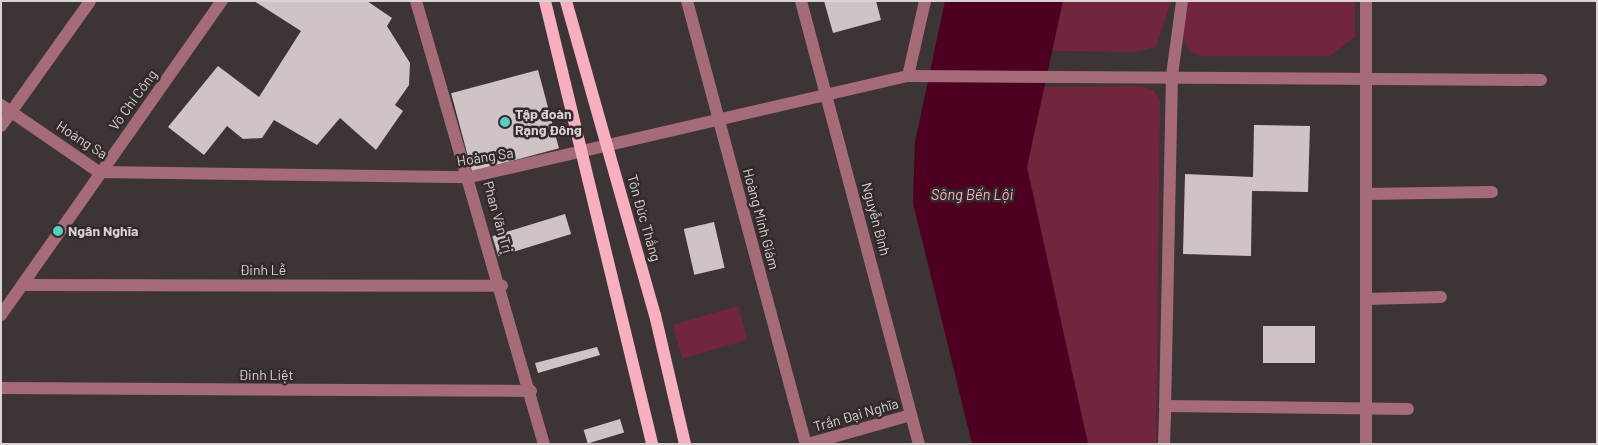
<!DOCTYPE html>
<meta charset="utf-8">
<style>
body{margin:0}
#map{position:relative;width:1598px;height:445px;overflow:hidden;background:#3c3435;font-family:Barlow,sans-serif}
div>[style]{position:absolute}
.green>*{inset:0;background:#72263d;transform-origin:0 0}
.water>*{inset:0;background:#4e0020}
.building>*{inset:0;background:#cec4c5;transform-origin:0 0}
.minor>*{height:12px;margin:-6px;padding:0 6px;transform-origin:6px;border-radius:6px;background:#a66b78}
.major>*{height:12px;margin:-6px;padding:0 6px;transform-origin:6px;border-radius:6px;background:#f8afbf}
.dots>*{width:14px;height:14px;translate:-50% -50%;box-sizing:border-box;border:2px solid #322a2b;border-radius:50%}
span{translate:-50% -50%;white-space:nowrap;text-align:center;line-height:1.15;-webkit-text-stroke:5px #322a2b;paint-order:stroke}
.street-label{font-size:14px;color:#d9d3d4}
.poi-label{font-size:14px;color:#d9d3d4;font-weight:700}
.left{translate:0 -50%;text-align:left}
.water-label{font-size:15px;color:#f8b2c0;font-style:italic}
.frame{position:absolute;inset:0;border:2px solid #d9d3d4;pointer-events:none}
</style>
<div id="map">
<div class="green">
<i style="clip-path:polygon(1063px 1px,1171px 1px,1156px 47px,1135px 52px,1051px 51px)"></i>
<i style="clip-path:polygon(1187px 1px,1355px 1px,1355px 37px,1330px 56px,1202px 56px,1190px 52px,1182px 37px)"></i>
<i style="clip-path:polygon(1141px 86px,1154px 90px,1160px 101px,1156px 444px,1088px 444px,1027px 167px,1043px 87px)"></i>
<i style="left:738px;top:306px;width:35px;height:68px;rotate:74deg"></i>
</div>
<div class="water">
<i style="clip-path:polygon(945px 1px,1063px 1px,1027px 167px,1088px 444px,972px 444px,913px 203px,915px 142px)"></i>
</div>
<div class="building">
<i style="clip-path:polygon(254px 1px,367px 1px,392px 18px,387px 26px,410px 63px,409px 85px,395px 105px,403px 111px,376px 150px,340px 118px,317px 145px,274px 120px,262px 138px,243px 139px,227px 126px,204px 155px,168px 127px,218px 66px,259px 97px,301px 31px)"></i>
<i style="clip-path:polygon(824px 1px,876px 1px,881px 20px,833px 33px)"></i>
<i style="left:538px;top:70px;width:81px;height:90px;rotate:75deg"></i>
<i style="clip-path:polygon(1254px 125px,1310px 126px,1308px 192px,1252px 191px,1251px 256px,1183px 254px,1185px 174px,1253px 177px)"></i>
<i style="left:565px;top:214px;width:21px;height:76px;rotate:73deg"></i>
<i style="left:714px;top:222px;width:47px;height:31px;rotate:77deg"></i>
<i style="left:1263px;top:326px;width:52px;height:37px"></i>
<i style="clip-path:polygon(597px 347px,600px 355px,538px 373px,535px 363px)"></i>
<i style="left:620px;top:419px;width:14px;height:38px;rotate:73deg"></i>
</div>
<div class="minor">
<i style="left:416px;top:1px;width:461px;rotate:73.9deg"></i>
<i style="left:687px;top:1px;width:459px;rotate:75deg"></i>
<i style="left:801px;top:1px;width:458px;rotate:75.1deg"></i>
<i style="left:1182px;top:1px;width:75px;rotate:97.7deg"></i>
<i style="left:1172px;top:75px;width:331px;rotate:91.2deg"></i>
<i style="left:1165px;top:406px;width:243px;rotate:0.7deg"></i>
<i style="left:908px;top:76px;width:633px;rotate:0.36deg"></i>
<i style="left:1px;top:105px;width:119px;rotate:34.4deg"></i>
<i style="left:99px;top:172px;width:371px;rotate:0.8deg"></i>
<i style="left:470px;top:177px;width:449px;rotate:-13deg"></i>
<i style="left:908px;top:76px;width:77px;rotate:-77.2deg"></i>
<i style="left:1px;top:126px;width:153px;rotate:-54.5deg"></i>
<i style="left:1366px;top:194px;width:126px;rotate:-0.9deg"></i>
<i style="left:23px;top:285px;width:479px;rotate:0.1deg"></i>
<i style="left:1366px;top:299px;width:75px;rotate:-1.5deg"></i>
<i style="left:1px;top:315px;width:384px;rotate:-54.9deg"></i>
<i style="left:1px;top:388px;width:530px;rotate:0.32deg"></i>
<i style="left:808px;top:444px;width:107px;rotate:-15.7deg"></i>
<i style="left:1164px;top:444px;width:38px;rotate:-88deg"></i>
<i style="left:1366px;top:444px;width:443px;rotate:-90deg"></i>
</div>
<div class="major">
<i style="left:545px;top:1px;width:456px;rotate:76.4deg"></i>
<i style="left:566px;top:1px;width:326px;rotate:74.2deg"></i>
<i style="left:655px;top:315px;width:132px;rotate:76.9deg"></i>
</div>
<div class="dots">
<i style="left:505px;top:122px;background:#58cec1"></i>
<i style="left:58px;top:231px;background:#58cec1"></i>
</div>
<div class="street-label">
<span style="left:133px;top:100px;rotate:-54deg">Võ Chí Công</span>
<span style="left:82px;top:140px;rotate:33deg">Hoàng Sa</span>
<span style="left:485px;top:157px;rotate:-9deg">Hoàng Sa</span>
<span style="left:498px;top:217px;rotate:74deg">Phan Văn Trị</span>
<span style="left:644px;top:218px;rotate:74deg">Tôn Đức Thắng</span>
<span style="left:761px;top:219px;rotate:75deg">Hoàng Minh Giám</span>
<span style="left:876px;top:219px;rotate:75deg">Nguyễn Bình</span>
<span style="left:263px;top:270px">Đinh Lễ</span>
<span style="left:266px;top:375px">Đinh Liệt</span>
<span style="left:856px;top:415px;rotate:-16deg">Trần Đại Nghĩa</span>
</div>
<div class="poi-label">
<span class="left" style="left:515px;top:122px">Tập đoàn<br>Rạng Đông</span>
<span class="left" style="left:68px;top:231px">Ngân Nghĩa</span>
</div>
<div class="water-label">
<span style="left:972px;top:195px">Sông Bến Lội</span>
</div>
<div class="frame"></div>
</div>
